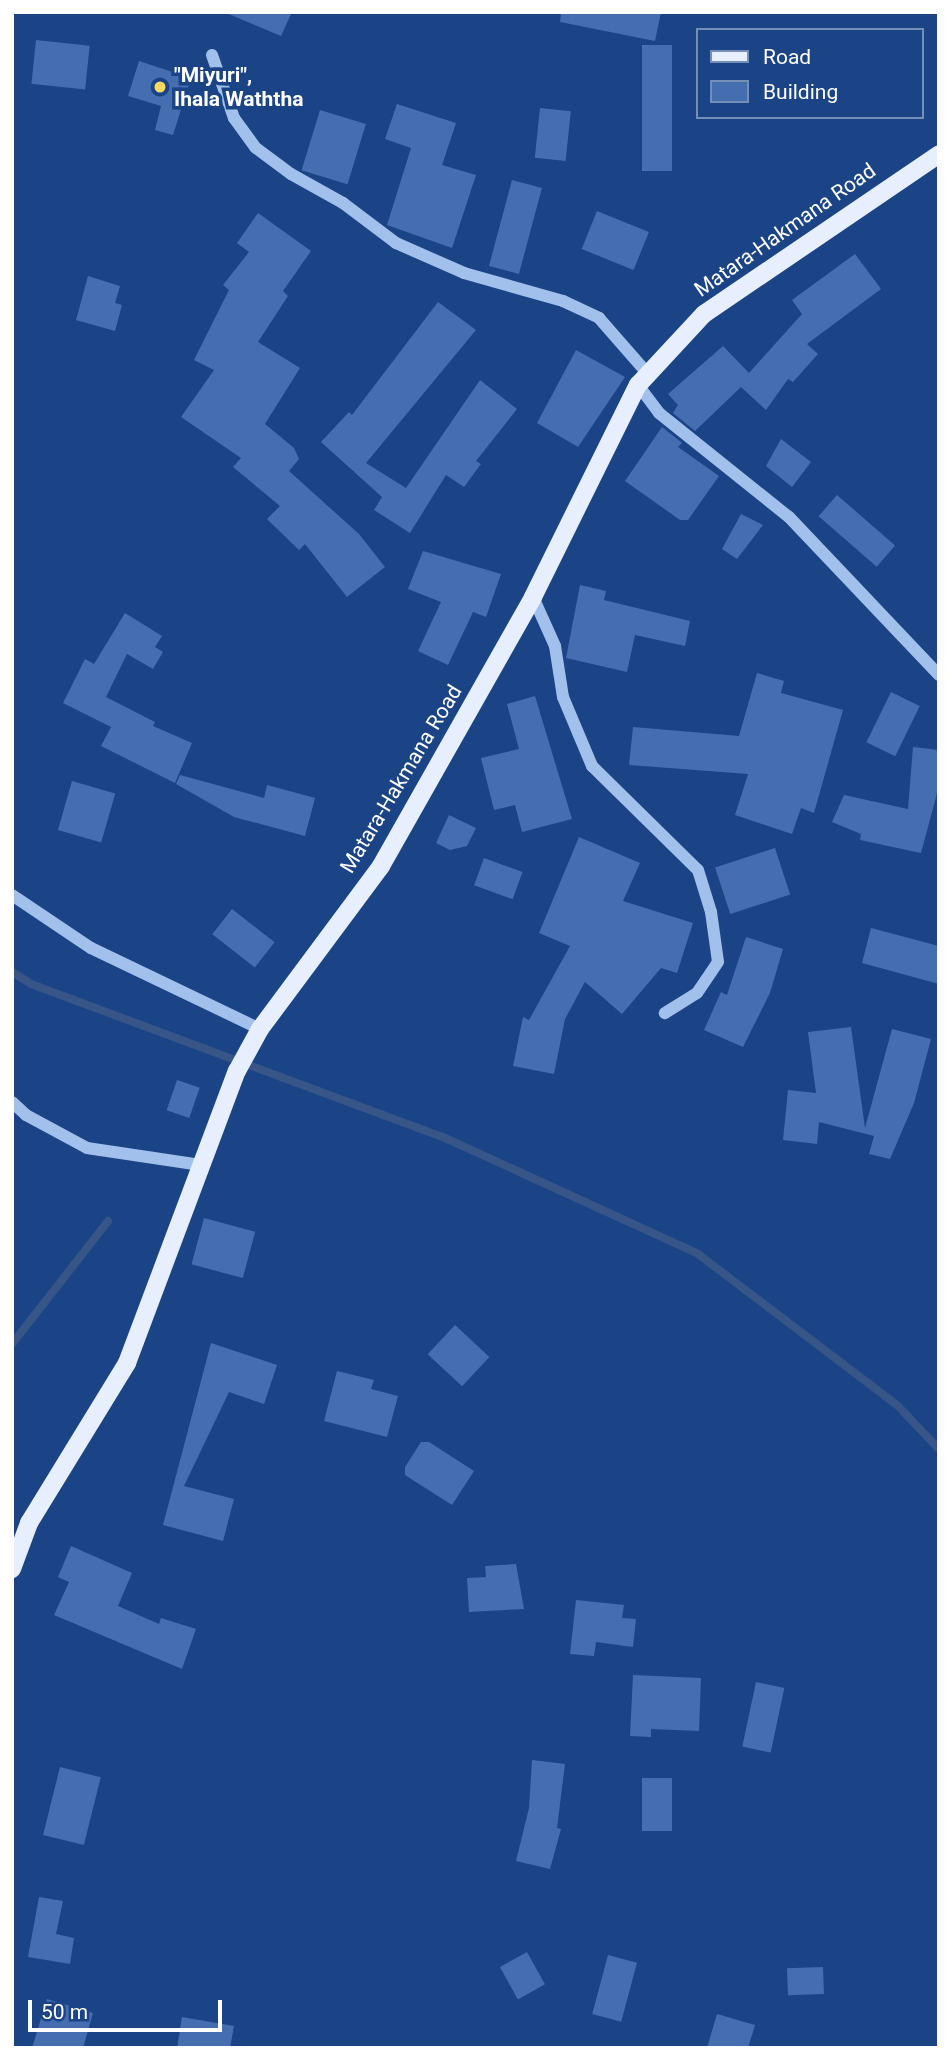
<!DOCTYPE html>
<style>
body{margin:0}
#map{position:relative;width:951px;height:2060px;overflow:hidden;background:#1b4486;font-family:Roboto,sans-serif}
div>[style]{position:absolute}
.stream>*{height:8px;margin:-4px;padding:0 4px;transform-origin:4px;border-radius:4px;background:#375687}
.building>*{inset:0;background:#446eb0;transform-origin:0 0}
.minor>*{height:12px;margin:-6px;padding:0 6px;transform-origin:6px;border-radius:6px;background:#a2c0ec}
.major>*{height:18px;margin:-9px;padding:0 9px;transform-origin:9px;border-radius:9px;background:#e7efff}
.dots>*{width:19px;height:19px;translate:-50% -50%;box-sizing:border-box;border:4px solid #1b4486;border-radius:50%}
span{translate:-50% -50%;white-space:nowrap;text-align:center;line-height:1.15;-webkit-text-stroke:7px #1b4486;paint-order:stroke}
.poi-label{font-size:21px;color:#fff;font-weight:700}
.left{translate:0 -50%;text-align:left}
.street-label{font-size:21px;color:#fff}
.frame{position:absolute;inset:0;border:14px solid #fff;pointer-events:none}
.legend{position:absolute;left:696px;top:28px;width:228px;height:91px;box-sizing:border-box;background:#1b4486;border:2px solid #768fb6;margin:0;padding:9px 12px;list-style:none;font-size:21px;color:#fff}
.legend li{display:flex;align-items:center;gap:14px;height:35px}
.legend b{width:35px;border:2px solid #768fb6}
.scale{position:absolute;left:28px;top:2000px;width:194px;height:32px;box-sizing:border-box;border:4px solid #fff;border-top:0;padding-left:9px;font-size:21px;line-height:24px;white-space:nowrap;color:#fff;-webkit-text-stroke:5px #1b4486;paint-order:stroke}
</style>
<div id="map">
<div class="stream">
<i style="left:12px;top:972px;width:22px;rotate:32deg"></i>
<i style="left:31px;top:984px;width:439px;rotate:20.4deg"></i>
<i style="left:443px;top:1137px;width:281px;rotate:24.6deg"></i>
<i style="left:698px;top:1254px;width:251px;rotate:37.2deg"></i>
<i style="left:898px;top:1406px;width:59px;rotate:46.4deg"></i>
<i style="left:12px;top:1344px;width:156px;rotate:-52deg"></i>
</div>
<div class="building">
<i style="clip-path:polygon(224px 12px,292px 12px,281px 36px)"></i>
<i style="clip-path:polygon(561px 12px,661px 12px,655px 41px,560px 22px)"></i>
<i style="left:36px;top:40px;width:54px;height:44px;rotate:6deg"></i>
<i style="left:642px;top:45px;width:30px;height:126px"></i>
<i style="clip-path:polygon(139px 61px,191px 78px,173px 135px,155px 130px,161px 106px,128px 96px)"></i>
<i style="clip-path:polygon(397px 104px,456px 123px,442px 165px,476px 175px,452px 248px,387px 225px,411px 148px,385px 139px)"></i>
<i style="left:540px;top:108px;width:31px;height:50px;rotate:6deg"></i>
<i style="left:320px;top:110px;width:48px;height:63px;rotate:17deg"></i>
<i style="left:512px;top:180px;width:31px;height:89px;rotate:15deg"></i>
<i style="left:597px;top:211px;width:56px;height:41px;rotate:22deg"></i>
<i style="clip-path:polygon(258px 213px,311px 251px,283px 291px,288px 296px,258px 342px,300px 368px,265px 424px,294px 448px,299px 459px,289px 471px,359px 534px,385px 567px,347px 597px,305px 544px,299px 550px,267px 519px,280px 506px,233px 467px,241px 458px,181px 417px,214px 370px,194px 360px,229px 290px,223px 285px,249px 252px,237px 243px)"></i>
<i style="clip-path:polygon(855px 254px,881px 289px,807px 344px,818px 354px,793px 382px,788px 379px,766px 410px,741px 387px,695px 431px,673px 413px,678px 405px,668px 394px,723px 346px,749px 373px,802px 314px,792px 300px)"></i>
<i style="clip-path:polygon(88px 276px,120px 286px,115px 303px,122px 305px,115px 331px,76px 320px)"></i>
<i style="clip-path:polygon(438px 302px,476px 330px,366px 463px,406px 488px,480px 380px,517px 409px,476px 461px,481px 464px,464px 487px,446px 475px,410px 533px,374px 510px,382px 497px,321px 442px,349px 412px,352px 415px)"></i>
<i style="clip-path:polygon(576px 350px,625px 377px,578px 447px,537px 423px)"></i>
<i style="clip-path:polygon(662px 427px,682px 443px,678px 447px,719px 476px,688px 520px,680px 520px,625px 481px)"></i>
<i style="clip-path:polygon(781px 439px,811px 462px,792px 487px,766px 466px)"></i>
<i style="left:837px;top:495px;width:77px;height:28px;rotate:41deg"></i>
<i style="clip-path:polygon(741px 514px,763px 525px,737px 559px,722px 549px)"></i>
<i style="clip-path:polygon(423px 551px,501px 574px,486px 617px,473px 612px,448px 665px,418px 651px,441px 602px,408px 589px)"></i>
<i style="clip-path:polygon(580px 585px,606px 591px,604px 600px,690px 621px,685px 646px,635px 635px,627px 672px,566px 658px)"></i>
<i style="clip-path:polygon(125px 613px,162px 636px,155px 647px,163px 652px,153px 669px,127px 654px,106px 697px,155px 722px,153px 726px,192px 743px,175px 783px,101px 746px,111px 727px,63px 703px,85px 659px,94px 664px)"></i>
<i style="clip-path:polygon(757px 673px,784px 681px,781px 693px,843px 710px,814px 813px,801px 808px,792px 834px,735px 815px,748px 774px,629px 765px,633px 727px,739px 736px)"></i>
<i style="left:891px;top:692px;width:32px;height:56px;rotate:26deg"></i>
<i style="clip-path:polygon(535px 696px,572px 819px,522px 832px,515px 805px,494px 810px,481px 758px,519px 749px,507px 704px)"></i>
<i style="clip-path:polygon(913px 747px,939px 750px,939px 786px,921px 853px,860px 840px,861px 834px,832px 822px,844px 795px,908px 809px)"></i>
<i style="clip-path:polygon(180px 775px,264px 798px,267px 785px,315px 798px,305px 836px,234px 817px,176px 784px)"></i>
<i style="left:72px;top:781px;width:45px;height:51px;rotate:16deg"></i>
<i style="clip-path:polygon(449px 815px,476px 828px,467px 846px,450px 850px,436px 843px)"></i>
<i style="clip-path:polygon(579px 837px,640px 863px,623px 901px,693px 923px,677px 973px,661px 968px,622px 1014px,585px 982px,565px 1019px,554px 1074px,513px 1066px,523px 1017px,529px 1020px,570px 946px,539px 933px)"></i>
<i style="left:775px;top:848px;width:49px;height:63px;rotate:72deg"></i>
<i style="left:484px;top:858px;width:41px;height:29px;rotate:20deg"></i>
<i style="left:232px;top:909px;width:54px;height:32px;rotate:38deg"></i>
<i style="clip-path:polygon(871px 928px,939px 946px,939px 984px,862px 963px)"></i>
<i style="clip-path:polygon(746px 937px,783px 949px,770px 993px,743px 1047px,704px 1030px,721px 992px,727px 995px)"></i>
<i style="clip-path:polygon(851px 1027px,865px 1128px,892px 1029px,931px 1039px,914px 1103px,890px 1159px,869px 1154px,874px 1136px,819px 1122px,817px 1144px,783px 1140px,788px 1090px,816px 1093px,808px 1032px)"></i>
<i style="left:177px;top:1080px;width:24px;height:32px;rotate:19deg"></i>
<i style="left:204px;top:1218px;width:53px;height:48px;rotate:15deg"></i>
<i style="left:455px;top:1325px;width:47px;height:40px;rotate:43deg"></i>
<i style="clip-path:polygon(211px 1343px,277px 1365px,264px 1404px,229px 1392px,184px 1486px,234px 1499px,223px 1541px,163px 1525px)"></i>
<i style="clip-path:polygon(337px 1371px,374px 1380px,371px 1389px,398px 1396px,387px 1437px,324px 1421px)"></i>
<i style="clip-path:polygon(421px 1442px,429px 1442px,474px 1471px,452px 1505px,405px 1475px,405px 1467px)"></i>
<i style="clip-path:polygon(71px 1546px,132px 1573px,118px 1606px,159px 1624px,161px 1618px,196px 1629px,182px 1669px,54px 1615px,69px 1582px,58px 1577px)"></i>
<i style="clip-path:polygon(516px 1564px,524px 1609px,469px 1612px,467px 1578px,486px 1577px,485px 1566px)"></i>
<i style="clip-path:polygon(576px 1600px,624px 1605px,622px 1618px,636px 1619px,633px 1647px,596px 1642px,594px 1656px,570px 1654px)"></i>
<i style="clip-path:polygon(633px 1675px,701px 1678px,699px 1731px,651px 1729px,651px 1737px,630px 1736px)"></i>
<i style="left:756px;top:1682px;width:29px;height:66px;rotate:12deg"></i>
<i style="clip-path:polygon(532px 1760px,565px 1764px,557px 1828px,561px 1829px,550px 1869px,516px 1861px,529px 1808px)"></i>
<i style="left:60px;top:1767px;width:42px;height:70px;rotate:14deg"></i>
<i style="left:642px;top:1778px;width:30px;height:53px"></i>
<i style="clip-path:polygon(39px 1897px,63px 1901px,56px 1934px,74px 1938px,70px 1964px,28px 1957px)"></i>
<i style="left:527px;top:1952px;width:37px;height:31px;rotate:61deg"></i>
<i style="left:608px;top:1955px;width:30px;height:61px;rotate:15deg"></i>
<i style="left:823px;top:1967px;width:27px;height:36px;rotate:88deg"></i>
<i style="clip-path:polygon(47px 1999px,93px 2013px,83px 2048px,32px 2048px)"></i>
<i style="clip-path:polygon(717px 2014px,755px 2025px,748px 2048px,707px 2048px)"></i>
<i style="clip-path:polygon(182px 2017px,234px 2026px,230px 2048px,177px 2048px)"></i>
</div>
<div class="minor">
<i style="left:212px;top:55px;width:67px;rotate:70.8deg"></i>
<i style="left:234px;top:118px;width:37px;rotate:54deg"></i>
<i style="left:256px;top:148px;width:44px;rotate:36.6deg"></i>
<i style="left:291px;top:174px;width:60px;rotate:29.1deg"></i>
<i style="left:343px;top:203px;width:66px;rotate:37deg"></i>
<i style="left:396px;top:243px;width:74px;rotate:23.8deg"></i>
<i style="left:464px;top:273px;width:103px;rotate:15.8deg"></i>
<i style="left:563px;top:301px;width:40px;rotate:25deg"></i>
<i style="left:599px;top:318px;width:74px;rotate:48.8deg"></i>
<i style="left:638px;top:385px;width:35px;rotate:53deg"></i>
<i style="left:659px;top:413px;width:166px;rotate:38.7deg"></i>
<i style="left:789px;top:517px;width:218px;rotate:46.5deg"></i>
<i style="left:533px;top:597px;width:54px;rotate:65.8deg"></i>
<i style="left:555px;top:646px;width:52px;rotate:81.1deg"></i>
<i style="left:563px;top:697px;width:75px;rotate:67.2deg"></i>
<i style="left:592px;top:766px;width:148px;rotate:44.5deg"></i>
<i style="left:698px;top:870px;width:44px;rotate:72.8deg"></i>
<i style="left:711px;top:912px;width:50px;rotate:82deg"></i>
<i style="left:718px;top:962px;width:37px;rotate:124deg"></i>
<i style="left:697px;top:993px;width:38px;rotate:148deg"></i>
<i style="left:12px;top:895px;width:95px;rotate:33.9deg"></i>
<i style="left:91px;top:948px;width:187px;rotate:25.6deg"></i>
<i style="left:12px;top:1102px;width:19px;rotate:43deg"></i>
<i style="left:26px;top:1115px;width:69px;rotate:28.4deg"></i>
<i style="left:87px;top:1148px;width:115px;rotate:8.5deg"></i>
</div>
<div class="major">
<i style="left:12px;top:1569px;width:49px;rotate:-69.7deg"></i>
<i style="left:29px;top:1523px;width:188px;rotate:-58.5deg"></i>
<i style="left:127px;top:1363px;width:312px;rotate:-69.4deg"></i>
<i style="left:237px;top:1071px;width:48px;rotate:-61.3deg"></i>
<i style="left:260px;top:1029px;width:203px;rotate:-53.4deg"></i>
<i style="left:381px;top:866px;width:309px;rotate:-60.5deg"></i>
<i style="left:533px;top:597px;width:237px;rotate:-63.7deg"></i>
<i style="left:638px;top:385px;width:97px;rotate:-47.1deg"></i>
<i style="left:704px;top:314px;width:284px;rotate:-34.2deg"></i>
</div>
<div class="dots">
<i style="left:160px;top:87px;background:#fdd85f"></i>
</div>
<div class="poi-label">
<span class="left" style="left:174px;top:87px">"Miyuri",<br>Ihala Waththa</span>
</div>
<div class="street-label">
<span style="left:785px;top:230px;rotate:-35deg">Matara-Hakmana Road</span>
<span style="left:401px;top:779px;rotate:-59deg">Matara-Hakmana Road</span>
</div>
<div class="frame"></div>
<ul class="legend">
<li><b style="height:9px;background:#e7efff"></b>Road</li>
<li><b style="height:19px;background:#446eb0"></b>Building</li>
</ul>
<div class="scale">50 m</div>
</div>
